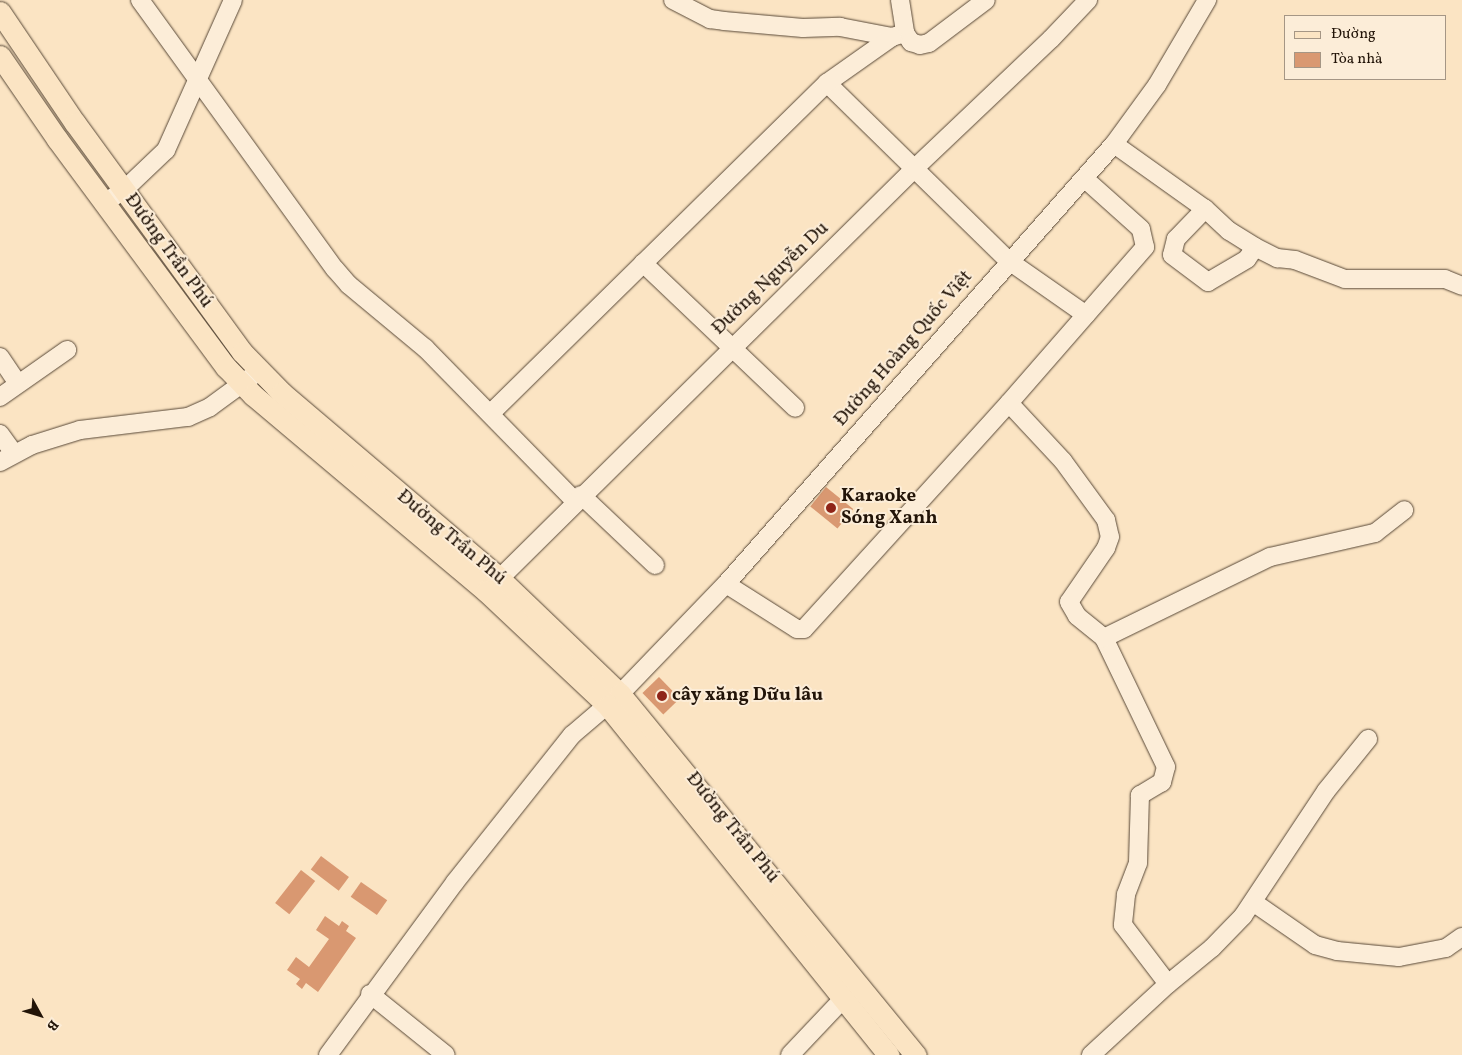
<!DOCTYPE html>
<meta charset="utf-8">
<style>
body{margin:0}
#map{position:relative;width:1462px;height:1055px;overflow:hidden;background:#fbe4c3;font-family:Vollkorn,serif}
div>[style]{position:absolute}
.building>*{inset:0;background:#d99871;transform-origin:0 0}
.roads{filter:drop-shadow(0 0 1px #584837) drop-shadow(0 0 1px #584837)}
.minor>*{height:18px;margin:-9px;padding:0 9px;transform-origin:9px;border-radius:9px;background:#fcedd8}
.major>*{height:21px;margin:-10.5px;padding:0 10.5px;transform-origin:10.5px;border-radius:10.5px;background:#fbe4c3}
.dots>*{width:14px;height:14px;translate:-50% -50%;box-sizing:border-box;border:2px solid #fcedd8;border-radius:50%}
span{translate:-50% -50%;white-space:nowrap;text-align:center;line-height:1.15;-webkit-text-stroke:4px #fcedd8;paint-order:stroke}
.street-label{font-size:19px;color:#221408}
.poi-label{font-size:19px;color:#221408;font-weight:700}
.left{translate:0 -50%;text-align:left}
.legend{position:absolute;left:1284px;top:15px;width:162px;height:65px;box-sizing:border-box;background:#fcedd8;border:1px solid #a59685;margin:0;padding:6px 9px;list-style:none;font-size:15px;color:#221408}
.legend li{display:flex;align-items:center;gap:10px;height:25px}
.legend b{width:25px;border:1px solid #a59685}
.north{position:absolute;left:15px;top:990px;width:50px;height:50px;-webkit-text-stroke:4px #fcedd8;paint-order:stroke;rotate:129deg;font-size:14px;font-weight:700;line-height:20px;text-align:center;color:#221408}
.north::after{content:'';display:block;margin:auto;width:18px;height:22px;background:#221408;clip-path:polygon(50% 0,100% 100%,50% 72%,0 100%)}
</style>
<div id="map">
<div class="building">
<i style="left:826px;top:487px;width:35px;height:25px;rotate:39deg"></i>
<i style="left:659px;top:677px;width:30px;height:23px;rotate:46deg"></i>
<i style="left:321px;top:856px;width:35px;height:17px;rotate:37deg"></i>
<i style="left:301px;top:870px;width:18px;height:42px;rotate:38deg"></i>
<i style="left:361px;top:882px;width:32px;height:18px;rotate:35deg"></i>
<i style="clip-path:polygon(325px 916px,339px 926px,342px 921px,349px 926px,346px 931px,356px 938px,318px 992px,306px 983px,302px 989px,296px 984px,300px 979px,287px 970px,296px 957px,309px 967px,329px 939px,316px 930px)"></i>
</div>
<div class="roads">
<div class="minor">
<i style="left:140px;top:0;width:332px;rotate:54.1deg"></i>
<i style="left:335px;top:269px;width:21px;rotate:49deg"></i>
<i style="left:349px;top:285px;width:99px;rotate:39.7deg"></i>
<i style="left:425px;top:348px;width:214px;rotate:45.6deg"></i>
<i style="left:673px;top:0;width:42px;rotate:27.2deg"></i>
<i style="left:710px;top:19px;width:14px;rotate:8deg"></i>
<i style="left:724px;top:21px;width:79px;rotate:5.1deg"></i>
<i style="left:803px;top:28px;width:37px;rotate:-2deg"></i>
<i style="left:840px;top:27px;width:53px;rotate:10.9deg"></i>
<i style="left:892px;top:37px;width:14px;rotate:-17deg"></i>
<i style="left:900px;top:0;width:33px;rotate:81deg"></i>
<i style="left:905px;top:33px;width:11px;rotate:56deg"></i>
<i style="left:911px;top:42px;width:9px;rotate:18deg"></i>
<i style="left:920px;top:45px;width:9px;rotate:-13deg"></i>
<i style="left:929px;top:43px;width:71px;rotate:-37deg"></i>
<i style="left:827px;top:83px;width:255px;rotate:44.4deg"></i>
<i style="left:1009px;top:261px;width:94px;rotate:35deg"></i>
<i style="left:1114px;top:144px;width:112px;rotate:35.5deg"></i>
<i style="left:1205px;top:209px;width:42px;rotate:134deg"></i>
<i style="left:1176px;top:239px;width:16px;rotate:104deg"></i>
<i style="left:1172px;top:255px;width:45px;rotate:36.9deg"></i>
<i style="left:1208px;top:282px;width:45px;rotate:-30.5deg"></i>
<i style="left:1247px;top:259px;width:14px;rotate:-56deg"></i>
<i style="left:1255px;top:247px;width:31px;rotate:-148deg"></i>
<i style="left:1229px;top:231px;width:33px;rotate:-137deg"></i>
<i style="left:104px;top:203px;width:24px;rotate:-33deg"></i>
<i style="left:124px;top:190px;width:58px;rotate:-43.6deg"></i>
<i style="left:166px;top:150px;width:164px;rotate:-65.9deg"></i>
<i style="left:1255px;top:247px;width:25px;rotate:27deg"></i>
<i style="left:1277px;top:258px;width:18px;rotate:6deg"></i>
<i style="left:1295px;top:260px;width:53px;rotate:20.8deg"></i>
<i style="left:1345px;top:279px;width:100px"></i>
<i style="left:1445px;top:279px;width:18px;rotate:22deg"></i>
<i style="left:643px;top:263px;width:210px;rotate:43.6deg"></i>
<i style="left:0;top:357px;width:32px;rotate:56deg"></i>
<i style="left:0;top:397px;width:82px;rotate:-35deg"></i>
<i style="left:1009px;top:403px;width:79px;rotate:47deg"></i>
<i style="left:1063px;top:461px;width:73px;rotate:53.9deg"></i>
<i style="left:1106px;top:520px;width:17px;rotate:77deg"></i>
<i style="left:1110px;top:537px;width:12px;rotate:110deg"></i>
<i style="left:1106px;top:548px;width:65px;rotate:124.4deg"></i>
<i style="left:1069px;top:602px;width:16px;rotate:60deg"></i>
<i style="left:1077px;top:616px;width:35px;rotate:39deg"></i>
<i style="left:1104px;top:638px;width:143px;rotate:64.3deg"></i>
<i style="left:1166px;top:767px;width:16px;rotate:105deg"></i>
<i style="left:1162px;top:782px;width:26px;rotate:149deg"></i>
<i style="left:1140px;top:795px;width:68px;rotate:91.7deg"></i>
<i style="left:1138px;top:863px;width:34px;rotate:111deg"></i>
<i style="left:1126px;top:895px;width:30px;rotate:96deg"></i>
<i style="left:1123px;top:925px;width:74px;rotate:52.7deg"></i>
<i style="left:1168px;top:984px;width:105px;rotate:137.3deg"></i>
<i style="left:491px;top:413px;width:471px;rotate:-44.5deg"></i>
<i style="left:827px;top:83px;width:80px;rotate:-35.3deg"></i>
<i style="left:0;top:434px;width:24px;rotate:54deg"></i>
<i style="left:0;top:462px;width:36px;rotate:-28deg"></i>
<i style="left:32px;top:445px;width:50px;rotate:-17.4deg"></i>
<i style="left:80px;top:430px;width:109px;rotate:-6.9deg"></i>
<i style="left:188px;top:417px;width:24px;rotate:-24deg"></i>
<i style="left:210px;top:407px;width:61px;rotate:-36.3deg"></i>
<i style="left:581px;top:495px;width:102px;rotate:43.4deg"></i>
<i style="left:726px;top:584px;width:84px;rotate:32.4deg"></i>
<i style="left:797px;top:629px;width:7px"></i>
<i style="left:804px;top:629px;width:305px;rotate:-47.8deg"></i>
<i style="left:1009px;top:403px;width:207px;rotate:-48.9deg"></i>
<i style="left:1145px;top:247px;width:18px;rotate:-103deg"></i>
<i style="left:1141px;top:229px;width:76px;rotate:-138.2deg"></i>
<i style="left:491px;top:587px;width:596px;rotate:-44.66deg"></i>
<i style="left:915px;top:168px;width:187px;rotate:-43.5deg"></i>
<i style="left:1051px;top:39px;width:54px;rotate:-46.5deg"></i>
<i style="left:1104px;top:638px;width:185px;rotate:-26deg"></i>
<i style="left:1270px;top:557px;width:108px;rotate:-12.9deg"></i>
<i style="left:1375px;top:533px;width:37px;rotate:-38deg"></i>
<i style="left:1253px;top:902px;width:75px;rotate:34.7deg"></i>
<i style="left:1315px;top:945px;width:23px;rotate:15deg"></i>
<i style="left:1337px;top:951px;width:62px;rotate:5.5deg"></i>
<i style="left:1399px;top:957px;width:48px;rotate:-10.8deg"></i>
<i style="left:1446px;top:948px;width:19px;rotate:-35deg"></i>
<i style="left:1168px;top:984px;width:57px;rotate:-39.3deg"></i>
<i style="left:1212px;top:948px;width:45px;rotate:-45.9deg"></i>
<i style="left:1243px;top:916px;width:150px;rotate:-56.4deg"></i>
<i style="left:1326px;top:791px;width:67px;rotate:-51.1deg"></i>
<i style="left:370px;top:994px;width:97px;rotate:38.8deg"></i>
<i style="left:328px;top:1055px;width:215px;rotate:-53.7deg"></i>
<i style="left:455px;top:882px;width:188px;rotate:-51.5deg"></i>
<i style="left:572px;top:735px;width:63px;rotate:-40.5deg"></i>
<i style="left:620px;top:694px;width:153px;rotate:-46.1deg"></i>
<i style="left:726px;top:584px;width:587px;rotate:-48.59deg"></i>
<i style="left:1114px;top:144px;width:73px;rotate:-53.9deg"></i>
<i style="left:1157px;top:85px;width:99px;rotate:-59.5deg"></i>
<i style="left:790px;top:1055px;width:77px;rotate:-46.6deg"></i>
</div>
<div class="major">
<i style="left:0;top:12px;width:134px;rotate:56deg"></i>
<i style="left:75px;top:123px;width:283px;rotate:53.9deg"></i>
<i style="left:242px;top:352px;width:57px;rotate:45.7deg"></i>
<i style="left:282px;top:393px;width:285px;rotate:40.4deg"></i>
<i style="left:499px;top:578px;width:168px;rotate:43.8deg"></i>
<i style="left:620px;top:694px;width:467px;rotate:50.7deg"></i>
<i style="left:0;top:56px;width:101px;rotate:55.5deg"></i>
<i style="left:57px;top:139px;width:284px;rotate:53.5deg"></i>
<i style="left:226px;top:367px;width:39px;rotate:46deg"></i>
<i style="left:253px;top:395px;width:304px;rotate:40.1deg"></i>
<i style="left:486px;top:591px;width:168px;rotate:43.3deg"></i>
<i style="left:608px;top:706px;width:448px;rotate:51.2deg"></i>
</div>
</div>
<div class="dots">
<i style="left:831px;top:508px;background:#8f2418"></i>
<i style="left:662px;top:696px;background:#8f2418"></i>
</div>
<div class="street-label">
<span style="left:168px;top:251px;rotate:54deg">Đường Trần Phú</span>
<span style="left:771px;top:279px;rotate:-44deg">Đường Nguyễn Du</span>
<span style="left:904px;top:349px;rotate:-49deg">Đường Hoàng Quốc Việt</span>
<span style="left:451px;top:538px;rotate:40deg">Đường Trần Phú</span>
<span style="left:732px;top:828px;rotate:51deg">Đường Trần Phú</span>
</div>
<div class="poi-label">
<span class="left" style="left:841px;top:508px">Karaoke<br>Sóng Xanh</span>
<span class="left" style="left:672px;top:696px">cây xăng Dữu lâu</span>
</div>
<ul class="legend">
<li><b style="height:6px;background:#fbe4c3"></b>Đường</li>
<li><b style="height:14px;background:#d99871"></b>Tòa nhà</li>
</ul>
<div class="north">B</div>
</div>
